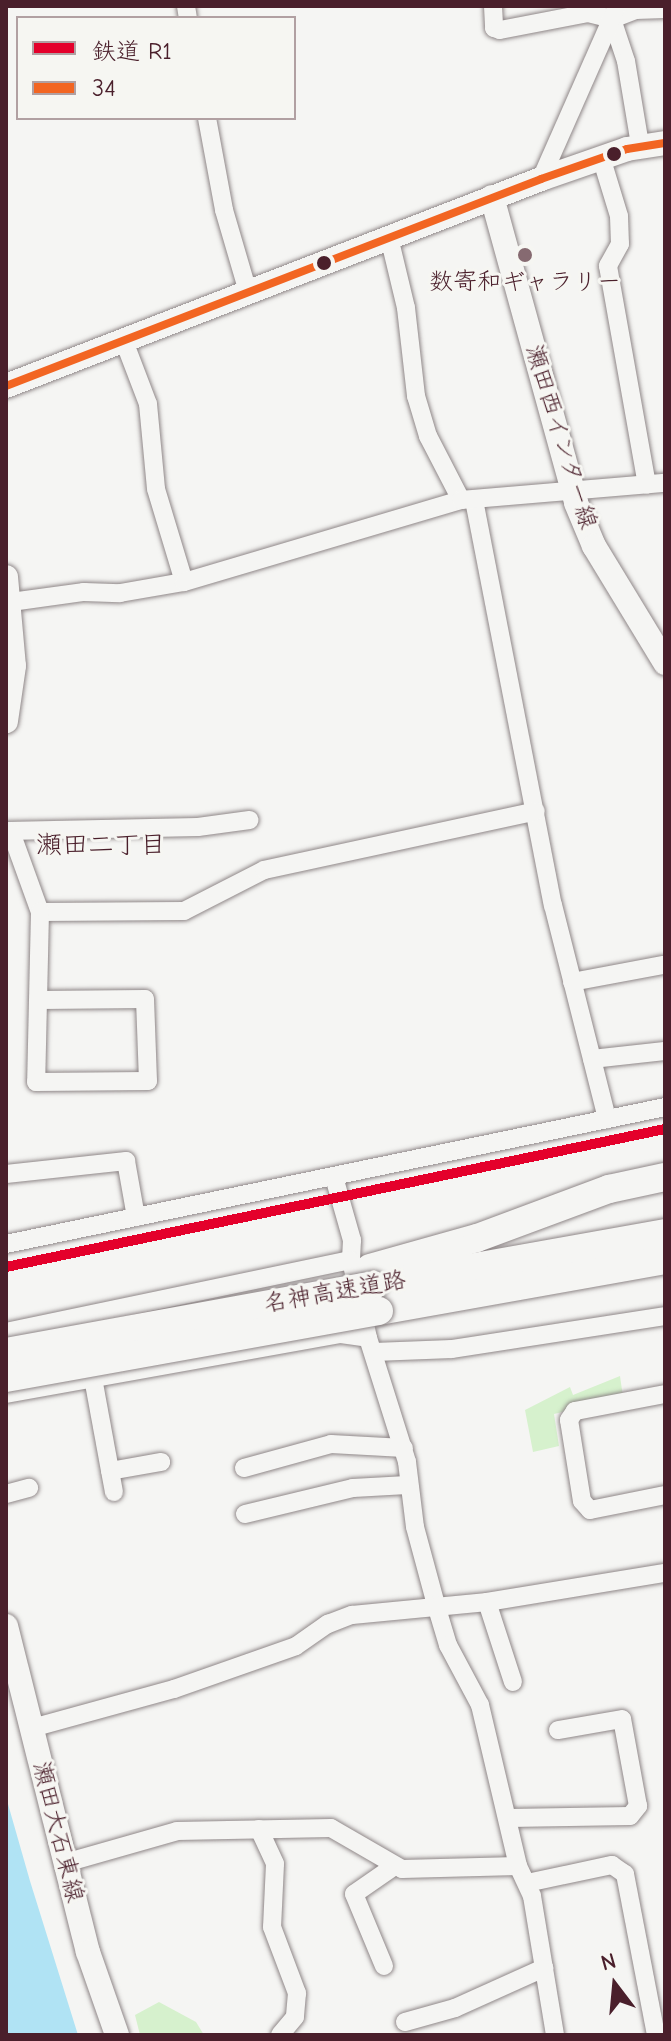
<!DOCTYPE html>
<meta charset="utf-8">
<style>
body{margin:0}
#map{position:relative;width:671px;height:2041px;overflow:hidden;background:#f5f5f3;font-family:"Comic Neue","Klee One",sans-serif}
div>[style]{position:absolute}
.green>*{inset:0;background:#d6f1cd}
.water>*{inset:0;background:#b0e3f4}
.roads{filter:drop-shadow(0 0 2px #8f8788) drop-shadow(0 0 2px #8f8788)}
.minor>*{height:18px;margin:-9px;padding:0 9px;transform-origin:9px;border-radius:9px;background:#f5f5f3}
.major>*{height:24px;margin:-12px;padding:0 12px;transform-origin:12px;border-radius:12px;background:#f5f5f3}
.highway>*{height:28px;margin:-14px;padding:0 14px;transform-origin:14px;border-radius:14px;background:#f5f5f3}
.bridges{filter:drop-shadow(0 0 2px #8f8788) drop-shadow(0 0 2px #8f8788)}
.highway-bridge>*{height:28px;margin:-14px;padding:0 14px;transform-origin:14px;border-radius:14px;background:#f5f5f3}
.bus-1>*{height:8px;margin:-4px;padding:0 4px;transform-origin:4px;border-radius:4px;background:#f26522}
.rail-1>*{height:10px;margin:-5px;padding:0 5px;transform-origin:5px;border-radius:5px;background:#e4002b}
.dots>*{width:22px;height:22px;translate:-50% -50%;box-sizing:border-box;border:4px solid #f6f6f2;border-radius:50%}
span{translate:-50% -50%;white-space:nowrap;text-align:center;line-height:1.15;-webkit-text-stroke:6px #f6f6f2;paint-order:stroke}
.poi-label{font-size:24px;color:#4a1f2b}
.street-label{font-size:24px;color:#4a1f2b}
.neighbourhood-label{font-size:26px;color:#4a1f2b}
.frame{position:absolute;inset:0;border:8px solid #4a1f2b;pointer-events:none}
.legend{position:absolute;left:16px;top:16px;width:280px;height:104px;box-sizing:border-box;background:#f6f6f2;border:2px solid #b1a0a2;margin:0;padding:10px 14px;list-style:none;font-size:24px;color:#4a1f2b}
.legend li{display:flex;align-items:center;gap:16px;height:40px}
.legend b{width:40px;border:2px solid #b1a0a2}
.north{position:absolute;left:575px;top:1945px;width:80px;height:80px;-webkit-text-stroke:6px #f6f6f2;paint-order:stroke;rotate:344deg;font-size:22px;font-weight:700;line-height:32px;text-align:center;color:#4a1f2b}
.north::after{content:'';display:block;margin:auto;width:28px;height:36px;background:#4a1f2b;clip-path:polygon(50% 0,100% 100%,50% 72%,0 100%)}
</style>
<div id="map">
<div class="green">
<i style="clip-path:polygon(620px 1376px,623px 1397px,554px 1414px,559px 1446px,533px 1452px,525px 1410px,570px 1387px,573px 1395px)"></i>
<i style="clip-path:polygon(159px 2002px,196px 2022px,204px 2035px,140px 2035px,135px 2015px)"></i>
</div>
<div class="water">
<i style="clip-path:polygon(6px 1797px,30px 1881px,78px 2035px,6px 2035px)"></i>
</div>
<div class="roads">
<div class="minor">
<i style="left:186px;top:6px;width:12px;rotate:81deg"></i>
<i style="left:493px;top:6px;width:22px;rotate:87deg"></i>
<i style="left:494px;top:28px;width:6px;rotate:18deg"></i>
<i style="left:500px;top:30px;width:90px;rotate:-10.9deg"></i>
<i style="left:588px;top:13px;width:25px;rotate:14deg"></i>
<i style="left:612px;top:19px;width:25px;rotate:-21deg"></i>
<i style="left:635px;top:10px;width:30px;rotate:-2deg"></i>
<i style="left:612px;top:19px;width:44px;rotate:71.6deg"></i>
<i style="left:626px;top:61px;width:85px;rotate:80.5deg"></i>
<i style="left:207px;top:118px;width:94px;rotate:79.5deg"></i>
<i style="left:224px;top:210px;width:85px;rotate:73.7deg"></i>
<i style="left:601px;top:157px;width:62px;rotate:73deg"></i>
<i style="left:619px;top:216px;width:28px;rotate:88deg"></i>
<i style="left:620px;top:244px;width:25px;rotate:119deg"></i>
<i style="left:608px;top:266px;width:222px;rotate:79.9deg"></i>
<i style="left:541px;top:179px;width:186px;rotate:-66.2deg"></i>
<i style="left:389px;top:237px;width:73px;rotate:76.5deg"></i>
<i style="left:406px;top:308px;width:89px;rotate:83.5deg"></i>
<i style="left:416px;top:396px;width:42px;rotate:73.3deg"></i>
<i style="left:428px;top:436px;width:72px;rotate:62.7deg"></i>
<i style="left:124px;top:341px;width:67px;rotate:69.1deg"></i>
<i style="left:148px;top:404px;width:85px;rotate:84.6deg"></i>
<i style="left:156px;top:489px;width:97px;rotate:73.2deg"></i>
<i style="left:474px;top:500px;width:413px;rotate:79deg"></i>
<i style="left:553px;top:905px;width:221px;rotate:75.8deg"></i>
<i style="left:11px;top:602px;width:74px;rotate:-7.8deg"></i>
<i style="left:84px;top:592px;width:36px;rotate:2deg"></i>
<i style="left:120px;top:593px;width:65px;rotate:-9.8deg"></i>
<i style="left:184px;top:582px;width:289px;rotate:-16.5deg"></i>
<i style="left:461px;top:500px;width:205px;rotate:-4.8deg"></i>
<i style="left:6px;top:831px;width:192px;rotate:-1.2deg"></i>
<i style="left:198px;top:827px;width:52px;rotate:-7.7deg"></i>
<i style="left:11px;top:832px;width:85px;rotate:70.1deg"></i>
<i style="left:40px;top:912px;width:144px;rotate:-0.4deg"></i>
<i style="left:184px;top:911px;width:90px;rotate:-27.1deg"></i>
<i style="left:264px;top:870px;width:278px;rotate:-12.2deg"></i>
<i style="left:40px;top:912px;width:170px;rotate:91.3deg"></i>
<i style="left:36px;top:1082px;width:112px;rotate:-0.5deg"></i>
<i style="left:148px;top:1081px;width:82px;rotate:-92.1deg"></i>
<i style="left:145px;top:999px;width:105px;rotate:179.5deg"></i>
<i style="left:572px;top:982px;width:93px;rotate:-10.6deg"></i>
<i style="left:592px;top:1059px;width:73px;rotate:-6.3deg"></i>
<i style="left:6px;top:1174px;width:121px;rotate:-6.2deg"></i>
<i style="left:126px;top:1161px;width:57px;rotate:79.9deg"></i>
<i style="left:334px;top:1177px;width:66px;rotate:74.1deg"></i>
<i style="left:352px;top:1240px;width:20px;rotate:93deg"></i>
<i style="left:351px;top:1260px;width:80px;rotate:77.7deg"></i>
<i style="left:368px;top:1338px;width:130px;rotate:72.5deg"></i>
<i style="left:407px;top:1462px;width:65px;rotate:83deg"></i>
<i style="left:415px;top:1527px;width:81px;rotate:74.9deg"></i>
<i style="left:436px;top:1605px;width:42px;rotate:73.3deg"></i>
<i style="left:448px;top:1645px;width:68px;rotate:61.9deg"></i>
<i style="left:480px;top:1705px;width:165px;rotate:76.7deg"></i>
<i style="left:518px;top:1866px;width:33px;rotate:65deg"></i>
<i style="left:532px;top:1896px;width:141px;rotate:80.6deg"></i>
<i style="left:6px;top:1244px;width:673px;rotate:-11.74deg"></i>
<i style="left:6px;top:1332px;width:352px;rotate:-11.8deg"></i>
<i style="left:374px;top:1352px;width:78px;rotate:-2.2deg"></i>
<i style="left:452px;top:1349px;width:216px;rotate:-8.8deg"></i>
<i style="left:93px;top:1378px;width:116px;rotate:79.6deg"></i>
<i style="left:6px;top:1394px;width:340px;rotate:-10.2deg"></i>
<i style="left:341px;top:1334px;width:27px;rotate:8deg"></i>
<i style="left:665px;top:1394px;width:92px;rotate:169.3deg"></i>
<i style="left:575px;top:1411px;width:11px;rotate:124deg"></i>
<i style="left:569px;top:1420px;width:82px;rotate:80.9deg"></i>
<i style="left:582px;top:1501px;width:12px;rotate:48deg"></i>
<i style="left:590px;top:1510px;width:76px;rotate:-11.3deg"></i>
<i style="left:244px;top:1468px;width:90px;rotate:-15.4deg"></i>
<i style="left:331px;top:1444px;width:73px;rotate:3.1deg"></i>
<i style="left:110px;top:1471px;width:52px;rotate:-10deg"></i>
<i style="left:6px;top:1494px;width:24px;rotate:-15deg"></i>
<i style="left:245px;top:1514px;width:111px;rotate:-13.5deg"></i>
<i style="left:353px;top:1488px;width:54px;rotate:-3.2deg"></i>
<i style="left:487px;top:1602px;width:84px;rotate:72deg"></i>
<i style="left:32px;top:1728px;width:147px;rotate:-15.4deg"></i>
<i style="left:174px;top:1689px;width:129px;rotate:-19.4deg"></i>
<i style="left:296px;top:1646px;width:39px;rotate:-35deg"></i>
<i style="left:328px;top:1624px;width:26px;rotate:-21deg"></i>
<i style="left:352px;top:1615px;width:136px;rotate:-5.5deg"></i>
<i style="left:487px;top:1602px;width:180px;rotate:-9.3deg"></i>
<i style="left:509px;top:1818px;width:121px;rotate:-0.9deg"></i>
<i style="left:630px;top:1816px;width:13px;rotate:-51deg"></i>
<i style="left:638px;top:1806px;width:88px;rotate:-100.4deg"></i>
<i style="left:622px;top:1719px;width:65px;rotate:170.2deg"></i>
<i style="left:259px;top:1829px;width:38px;rotate:65deg"></i>
<i style="left:275px;top:1864px;width:63px;rotate:92.7deg"></i>
<i style="left:272px;top:1927px;width:71px;rotate:69.3deg"></i>
<i style="left:297px;top:1993px;width:24px;rotate:95deg"></i>
<i style="left:295px;top:2017px;width:23px;rotate:130deg"></i>
<i style="left:65px;top:1863px;width:116px;rotate:-15.9deg"></i>
<i style="left:177px;top:1831px;width:154px;rotate:-1.1deg"></i>
<i style="left:331px;top:1828px;width:82px;rotate:30deg"></i>
<i style="left:402px;top:1869px;width:116px;rotate:-1.5deg"></i>
<i style="left:527px;top:1883px;width:87px;rotate:-12deg"></i>
<i style="left:612px;top:1865px;width:16px;rotate:35deg"></i>
<i style="left:625px;top:1874px;width:164px;rotate:79.1deg"></i>
<i style="left:384px;top:1966px;width:78px;rotate:-112.6deg"></i>
<i style="left:354px;top:1894px;width:47px;rotate:-34.7deg"></i>
<i style="left:405px;top:2022px;width:52px;rotate:-15.6deg"></i>
<i style="left:455px;top:2008px;width:98px;rotate:-24.2deg"></i>
</div>
<div class="major">
<i style="left:492px;top:197px;width:317px;rotate:74.6deg"></i>
<i style="left:576px;top:503px;width:47px;rotate:67.3deg"></i>
<i style="left:594px;top:546px;width:137px;rotate:58.7deg"></i>
<i style="left:6px;top:386px;width:574px;rotate:-21.15deg"></i>
<i style="left:541px;top:179px;width:91px;rotate:-19.2deg"></i>
<i style="left:627px;top:149px;width:38px;rotate:-9deg"></i>
<i style="left:6px;top:577px;width:89px;rotate:84.9deg"></i>
<i style="left:14px;top:666px;width:56px;rotate:98.3deg"></i>
<i style="left:6px;top:1626px;width:336px;rotate:75.9deg"></i>
<i style="left:88px;top:1952px;width:88px;rotate:70.7deg"></i>
</div>
<div class="highway">
<i style="left:370px;top:1268px;width:111px;rotate:-15.7deg"></i>
<i style="left:477px;top:1238px;width:141px;rotate:-20.4deg"></i>
<i style="left:609px;top:1189px;width:57px;rotate:-12.1deg"></i>
<i style="left:374px;top:1285px;width:296px;rotate:-10.1deg"></i>
<i style="left:379px;top:1311px;width:291px;rotate:-10.1deg"></i>
</div>
</div>
<div class="bridges">
<div class="highway-bridge">
<i style="left:6px;top:1352px;width:374px;rotate:-10.3deg"></i>
<i style="left:6px;top:1378px;width:379px;rotate:-10.2deg"></i>
</div>
</div>
<div class="bus-1">
<i style="left:6px;top:386px;width:574px;rotate:-21.15deg"></i>
<i style="left:541px;top:179px;width:91px;rotate:-19.2deg"></i>
<i style="left:627px;top:149px;width:38px;rotate:-9deg"></i>
</div>
<div class="rail-1">
<i style="left:6px;top:1267px;width:673px;rotate:-11.83deg"></i>
</div>
<div class="dots">
<i style="left:614px;top:154px;background:#4a1f2b"></i>
<i style="left:525px;top:255px;background:#866a71"></i>
<i style="left:324px;top:263px;background:#4a1f2b"></i>
</div>
<div class="poi-label">
<span style="left:525px;top:282px">数寄和ギャラリー</span>
</div>
<div class="street-label">
<span style="left:561px;top:437px;rotate:73deg">瀬田西インター線</span>
<span style="left:335px;top:1292px;rotate:-10deg">名神高速道路</span>
<span style="left:58px;top:1832px;rotate:76deg">瀬田大石東線</span>
</div>
<div class="neighbourhood-label">
<span style="left:101px;top:846px">瀬田二丁目</span>
</div>
<div class="frame"></div>
<ul class="legend">
<li><b style="height:10px;background:#e4002b"></b>鉄道 R1</li>
<li><b style="height:10px;background:#f26522"></b>34</li>
</ul>
<div class="north">N</div>
</div>
